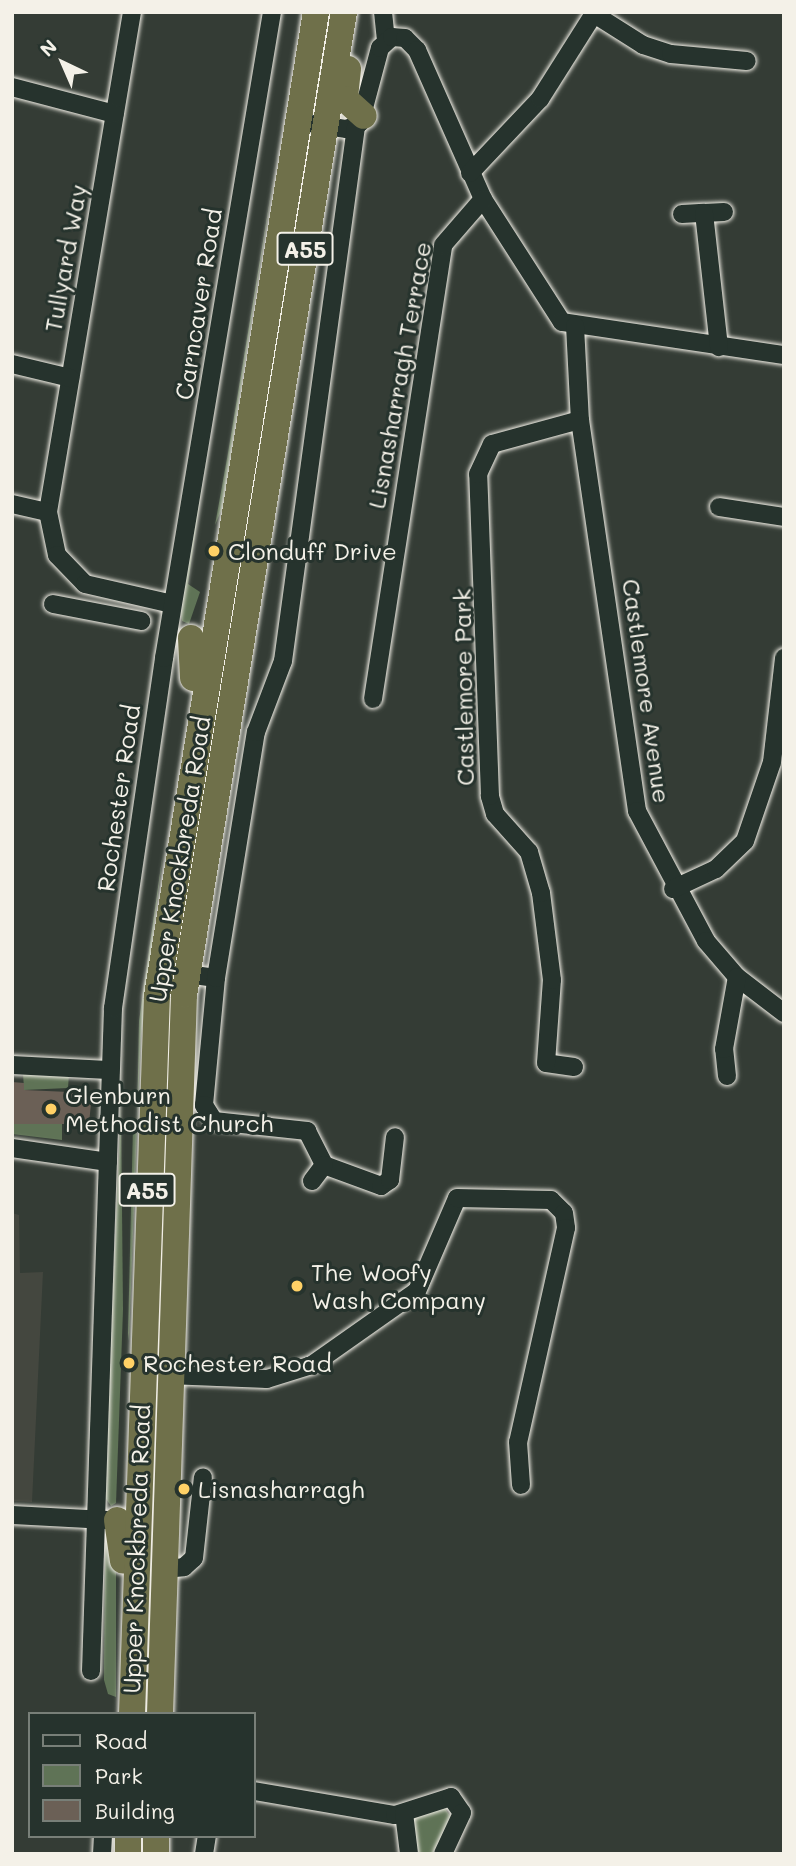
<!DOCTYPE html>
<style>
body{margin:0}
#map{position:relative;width:796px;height:1866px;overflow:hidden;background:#343c35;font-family:Mali,sans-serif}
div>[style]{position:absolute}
.built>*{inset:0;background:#44473f}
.green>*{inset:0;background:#5f7356}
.building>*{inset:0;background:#6b6056}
.roads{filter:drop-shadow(0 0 2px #f4f1e8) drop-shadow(0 0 2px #f4f1e8)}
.minor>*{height:18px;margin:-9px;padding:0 9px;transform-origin:9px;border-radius:9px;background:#26332d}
.highway>*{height:26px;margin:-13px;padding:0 13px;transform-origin:13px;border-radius:13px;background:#6f704a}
.dots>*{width:19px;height:19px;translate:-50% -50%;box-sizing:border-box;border:4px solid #26332d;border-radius:50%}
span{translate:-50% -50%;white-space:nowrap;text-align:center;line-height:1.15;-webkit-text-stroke:6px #26332d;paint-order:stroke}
.shield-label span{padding:2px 5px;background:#26332d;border:2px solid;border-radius:5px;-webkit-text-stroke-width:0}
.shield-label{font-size:23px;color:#f4f1e8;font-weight:700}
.street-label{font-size:24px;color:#f4f1e8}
.poi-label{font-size:24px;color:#f4f1e8}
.left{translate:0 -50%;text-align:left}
.frame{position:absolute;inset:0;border:14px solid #f4f1e8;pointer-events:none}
.legend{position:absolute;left:28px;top:1712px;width:228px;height:126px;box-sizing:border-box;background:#26332d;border:2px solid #787f78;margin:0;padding:9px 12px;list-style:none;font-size:21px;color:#f4f1e8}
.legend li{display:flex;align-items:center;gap:14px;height:35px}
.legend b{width:35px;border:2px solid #787f78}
.north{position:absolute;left:28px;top:28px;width:70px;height:70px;-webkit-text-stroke:5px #26332d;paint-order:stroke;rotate:316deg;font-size:19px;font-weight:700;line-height:28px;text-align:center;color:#f4f1e8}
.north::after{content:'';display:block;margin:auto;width:24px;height:32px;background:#f4f1e8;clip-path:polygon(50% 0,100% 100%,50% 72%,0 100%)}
</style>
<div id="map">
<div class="built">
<i style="clip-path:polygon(12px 1213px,19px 1215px,20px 1273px,43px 1272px,32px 1502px,12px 1501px)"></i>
</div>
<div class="green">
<i style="clip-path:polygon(275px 169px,222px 509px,215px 525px,228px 453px)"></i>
<i style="clip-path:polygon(213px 411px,188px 584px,200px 592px,189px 624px,182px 621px,179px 602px)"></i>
<i style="clip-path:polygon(163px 852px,141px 1036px,137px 1121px,139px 1021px)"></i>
<i style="clip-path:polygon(23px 1072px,69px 1074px,68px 1088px,24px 1090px)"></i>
<i style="clip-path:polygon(121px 1105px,123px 1310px,116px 1503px,111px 1506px,104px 1496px)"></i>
<i style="clip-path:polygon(12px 1121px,62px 1124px,62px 1140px,12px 1134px)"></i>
<i style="clip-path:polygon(133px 1126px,137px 1126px,129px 1341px,128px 1333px)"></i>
<i style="clip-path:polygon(111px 1535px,116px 1560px,116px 1697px,108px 1694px,104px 1680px,105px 1537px)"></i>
<i style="clip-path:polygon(442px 1804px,452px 1819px,432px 1854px,420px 1854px,413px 1842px,413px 1818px)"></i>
</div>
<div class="building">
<i style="clip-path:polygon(12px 1082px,24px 1083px,24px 1090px,92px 1093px,89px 1124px,12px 1124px)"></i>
</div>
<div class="roads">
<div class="minor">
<i style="left:132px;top:12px;width:507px;rotate:99.54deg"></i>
<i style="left:48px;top:512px;width:44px;rotate:78.2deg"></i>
<i style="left:57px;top:555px;width:40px;rotate:46deg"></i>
<i style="left:85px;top:584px;width:89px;rotate:12.9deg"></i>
<i style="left:383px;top:12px;width:29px;rotate:84deg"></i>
<i style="left:594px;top:14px;width:58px;rotate:32.3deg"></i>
<i style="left:643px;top:45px;width:29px;rotate:18deg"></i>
<i style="left:671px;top:54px;width:76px;rotate:5.3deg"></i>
<i style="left:12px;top:87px;width:106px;rotate:14.7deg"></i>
<i style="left:314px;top:124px;width:33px;rotate:9deg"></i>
<i style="left:347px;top:129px;width:14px;rotate:-25deg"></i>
<i style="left:360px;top:123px;width:78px;rotate:-75.1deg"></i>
<i style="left:380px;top:48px;width:16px;rotate:-43deg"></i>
<i style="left:392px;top:37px;width:13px;rotate:4deg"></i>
<i style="left:405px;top:38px;width:17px;rotate:45deg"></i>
<i style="left:417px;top:50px;width:163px;rotate:66.1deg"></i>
<i style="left:483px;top:199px;width:146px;rotate:57.3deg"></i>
<i style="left:562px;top:322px;width:224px;rotate:8.5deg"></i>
<i style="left:470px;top:173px;width:102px;rotate:-46.6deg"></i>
<i style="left:540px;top:99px;width:103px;rotate:-57.7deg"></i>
<i style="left:704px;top:213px;width:20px;rotate:-3deg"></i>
<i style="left:682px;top:214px;width:22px;rotate:-3deg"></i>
<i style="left:704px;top:213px;width:135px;rotate:83.6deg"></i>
<i style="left:575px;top:326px;width:94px;rotate:87deg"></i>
<i style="left:580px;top:420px;width:395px;rotate:81.7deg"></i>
<i style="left:637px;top:811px;width:147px;rotate:62deg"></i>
<i style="left:706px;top:941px;width:48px;rotate:49.3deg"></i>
<i style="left:737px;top:977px;width:59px;rotate:37.5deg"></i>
<i style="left:12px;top:364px;width:60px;rotate:13.6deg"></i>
<i style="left:12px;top:504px;width:37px;rotate:13deg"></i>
<i style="left:719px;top:507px;width:66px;rotate:8.7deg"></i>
<i style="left:53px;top:604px;width:90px;rotate:10.9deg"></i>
<i style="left:373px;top:699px;width:459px;rotate:-81.2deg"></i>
<i style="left:443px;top:245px;width:61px;rotate:-49deg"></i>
<i style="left:673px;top:889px;width:47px;rotate:-24.9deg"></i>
<i style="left:716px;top:869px;width:40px;rotate:-44deg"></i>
<i style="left:745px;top:841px;width:83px;rotate:-71.1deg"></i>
<i style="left:772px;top:762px;width:105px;rotate:-83.4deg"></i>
<i style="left:187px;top:974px;width:29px;rotate:8deg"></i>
<i style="left:216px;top:978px;width:128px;rotate:95.4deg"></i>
<i style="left:204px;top:1105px;width:19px;rotate:58deg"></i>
<i style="left:214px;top:1121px;width:94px;rotate:6.1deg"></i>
<i style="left:307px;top:1131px;width:38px;rotate:63deg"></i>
<i style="left:324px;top:1165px;width:61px;rotate:20.2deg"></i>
<i style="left:381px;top:1186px;width:11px;rotate:-34deg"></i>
<i style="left:390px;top:1180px;width:43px;rotate:-83.4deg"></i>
<i style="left:216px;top:978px;width:249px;rotate:-80.8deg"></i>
<i style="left:256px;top:732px;width:76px;rotate:-69.2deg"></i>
<i style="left:283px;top:661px;width:539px;rotate:-82.22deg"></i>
<i style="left:12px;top:1065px;width:96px;rotate:3deg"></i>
<i style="left:574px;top:1067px;width:28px;rotate:-172deg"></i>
<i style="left:546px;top:1063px;width:83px;rotate:-85.9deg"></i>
<i style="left:552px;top:980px;width:88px;rotate:-97.2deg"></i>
<i style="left:541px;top:893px;width:43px;rotate:-106.3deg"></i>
<i style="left:529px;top:852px;width:51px;rotate:-131.8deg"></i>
<i style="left:495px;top:814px;width:19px;rotate:-106deg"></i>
<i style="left:490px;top:796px;width:322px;rotate:-92.1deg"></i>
<i style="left:478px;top:474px;width:33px;rotate:-65deg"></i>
<i style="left:492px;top:444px;width:91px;rotate:-15.3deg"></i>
<i style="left:727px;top:1076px;width:27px;rotate:-96deg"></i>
<i style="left:724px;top:1049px;width:73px;rotate:-79.8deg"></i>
<i style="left:12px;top:1148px;width:97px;rotate:8.3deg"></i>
<i style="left:312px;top:1181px;width:20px;rotate:-53deg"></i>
<i style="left:168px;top:1375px;width:99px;rotate:2.3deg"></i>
<i style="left:267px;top:1379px;width:47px;rotate:-17.3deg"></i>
<i style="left:312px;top:1365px;width:128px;rotate:-35.2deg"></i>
<i style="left:417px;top:1291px;width:101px;rotate:-66.7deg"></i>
<i style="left:457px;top:1198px;width:94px;rotate:1.2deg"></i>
<i style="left:551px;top:1200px;width:18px;rotate:45deg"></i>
<i style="left:564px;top:1213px;width:15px;rotate:82deg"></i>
<i style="left:566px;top:1228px;width:219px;rotate:102.6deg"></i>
<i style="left:518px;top:1442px;width:43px;rotate:86deg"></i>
<i style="left:12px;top:1515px;width:95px;rotate:3deg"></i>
<i style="left:163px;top:1569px;width:21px;rotate:-5deg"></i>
<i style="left:184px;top:1567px;width:13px;rotate:-42deg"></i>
<i style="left:194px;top:1558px;width:81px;rotate:-83.7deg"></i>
<i style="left:91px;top:1671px;width:663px;rotate:-88.1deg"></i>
<i style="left:113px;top:1008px;width:354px;rotate:-81.7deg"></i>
<i style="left:164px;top:658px;width:655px;rotate:-80.51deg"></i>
<i style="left:254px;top:1791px;width:143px;rotate:9.7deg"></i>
<i style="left:395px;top:1815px;width:59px;rotate:-17.8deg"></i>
<i style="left:451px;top:1797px;width:19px;rotate:55deg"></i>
<i style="left:462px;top:1813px;width:45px;rotate:114.9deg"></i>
<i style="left:404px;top:1813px;width:41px;rotate:83deg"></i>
<i style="left:102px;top:1854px;width:18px;rotate:-87deg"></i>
<i style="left:204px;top:1854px;width:18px;rotate:-81deg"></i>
</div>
<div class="highway">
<i style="left:348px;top:69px;width:30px;rotate:96deg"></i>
<i style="left:345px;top:99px;width:25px;rotate:42deg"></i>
<i style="left:191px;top:638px;width:40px;rotate:87.1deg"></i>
<i style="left:117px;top:1520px;width:41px;rotate:81.7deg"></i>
<i style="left:132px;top:1714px;width:718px;rotate:-88.01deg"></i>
<i style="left:157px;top:996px;width:997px;rotate:-80.82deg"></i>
<i style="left:160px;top:1714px;width:719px;rotate:-88.09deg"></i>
<i style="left:184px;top:995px;width:996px;rotate:-80.76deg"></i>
<i style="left:128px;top:1854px;width:18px;rotate:-90deg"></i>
<i style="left:156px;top:1854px;width:18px;rotate:-90deg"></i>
</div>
</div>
<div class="dots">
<i style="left:214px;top:551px;background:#ffd166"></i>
<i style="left:51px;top:1109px;background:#ffd166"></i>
<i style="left:297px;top:1286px;background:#ffd166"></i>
<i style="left:129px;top:1363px;background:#ffd166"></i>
<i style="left:184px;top:1489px;background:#ffd166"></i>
</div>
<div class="shield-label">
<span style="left:305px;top:249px">A55</span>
<span style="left:147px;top:1190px">A55</span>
</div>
<div class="street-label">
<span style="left:65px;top:258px;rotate:-80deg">Tullyard Way</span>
<span style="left:198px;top:304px;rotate:-81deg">Carncaver Road</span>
<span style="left:399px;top:375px;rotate:-80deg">Lisnasharragh Terrace</span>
<span style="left:463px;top:687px;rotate:-91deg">Castlemore Park</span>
<span style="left:647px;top:691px;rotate:82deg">Castlemore Avenue</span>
<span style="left:118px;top:798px;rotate:-82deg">Rochester Road</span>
<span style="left:179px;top:859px;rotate:-81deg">Upper Knockbreda Road</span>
<span style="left:136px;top:1549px;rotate:-88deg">Upper Knockbreda Road</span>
</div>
<div class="poi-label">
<span class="left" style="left:228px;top:551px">Clonduff Drive</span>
<span class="left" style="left:65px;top:1109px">Glenburn<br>Methodist Church</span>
<span class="left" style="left:311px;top:1286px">The Woofy<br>Wash Company</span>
<span class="left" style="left:143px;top:1363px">Rochester Road</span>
<span class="left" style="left:198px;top:1489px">Lisnasharragh</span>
</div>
<div class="frame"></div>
<ul class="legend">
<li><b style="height:9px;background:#26332d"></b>Road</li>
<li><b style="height:19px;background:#5f7356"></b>Park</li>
<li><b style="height:19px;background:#6b6056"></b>Building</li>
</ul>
<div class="north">N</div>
</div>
